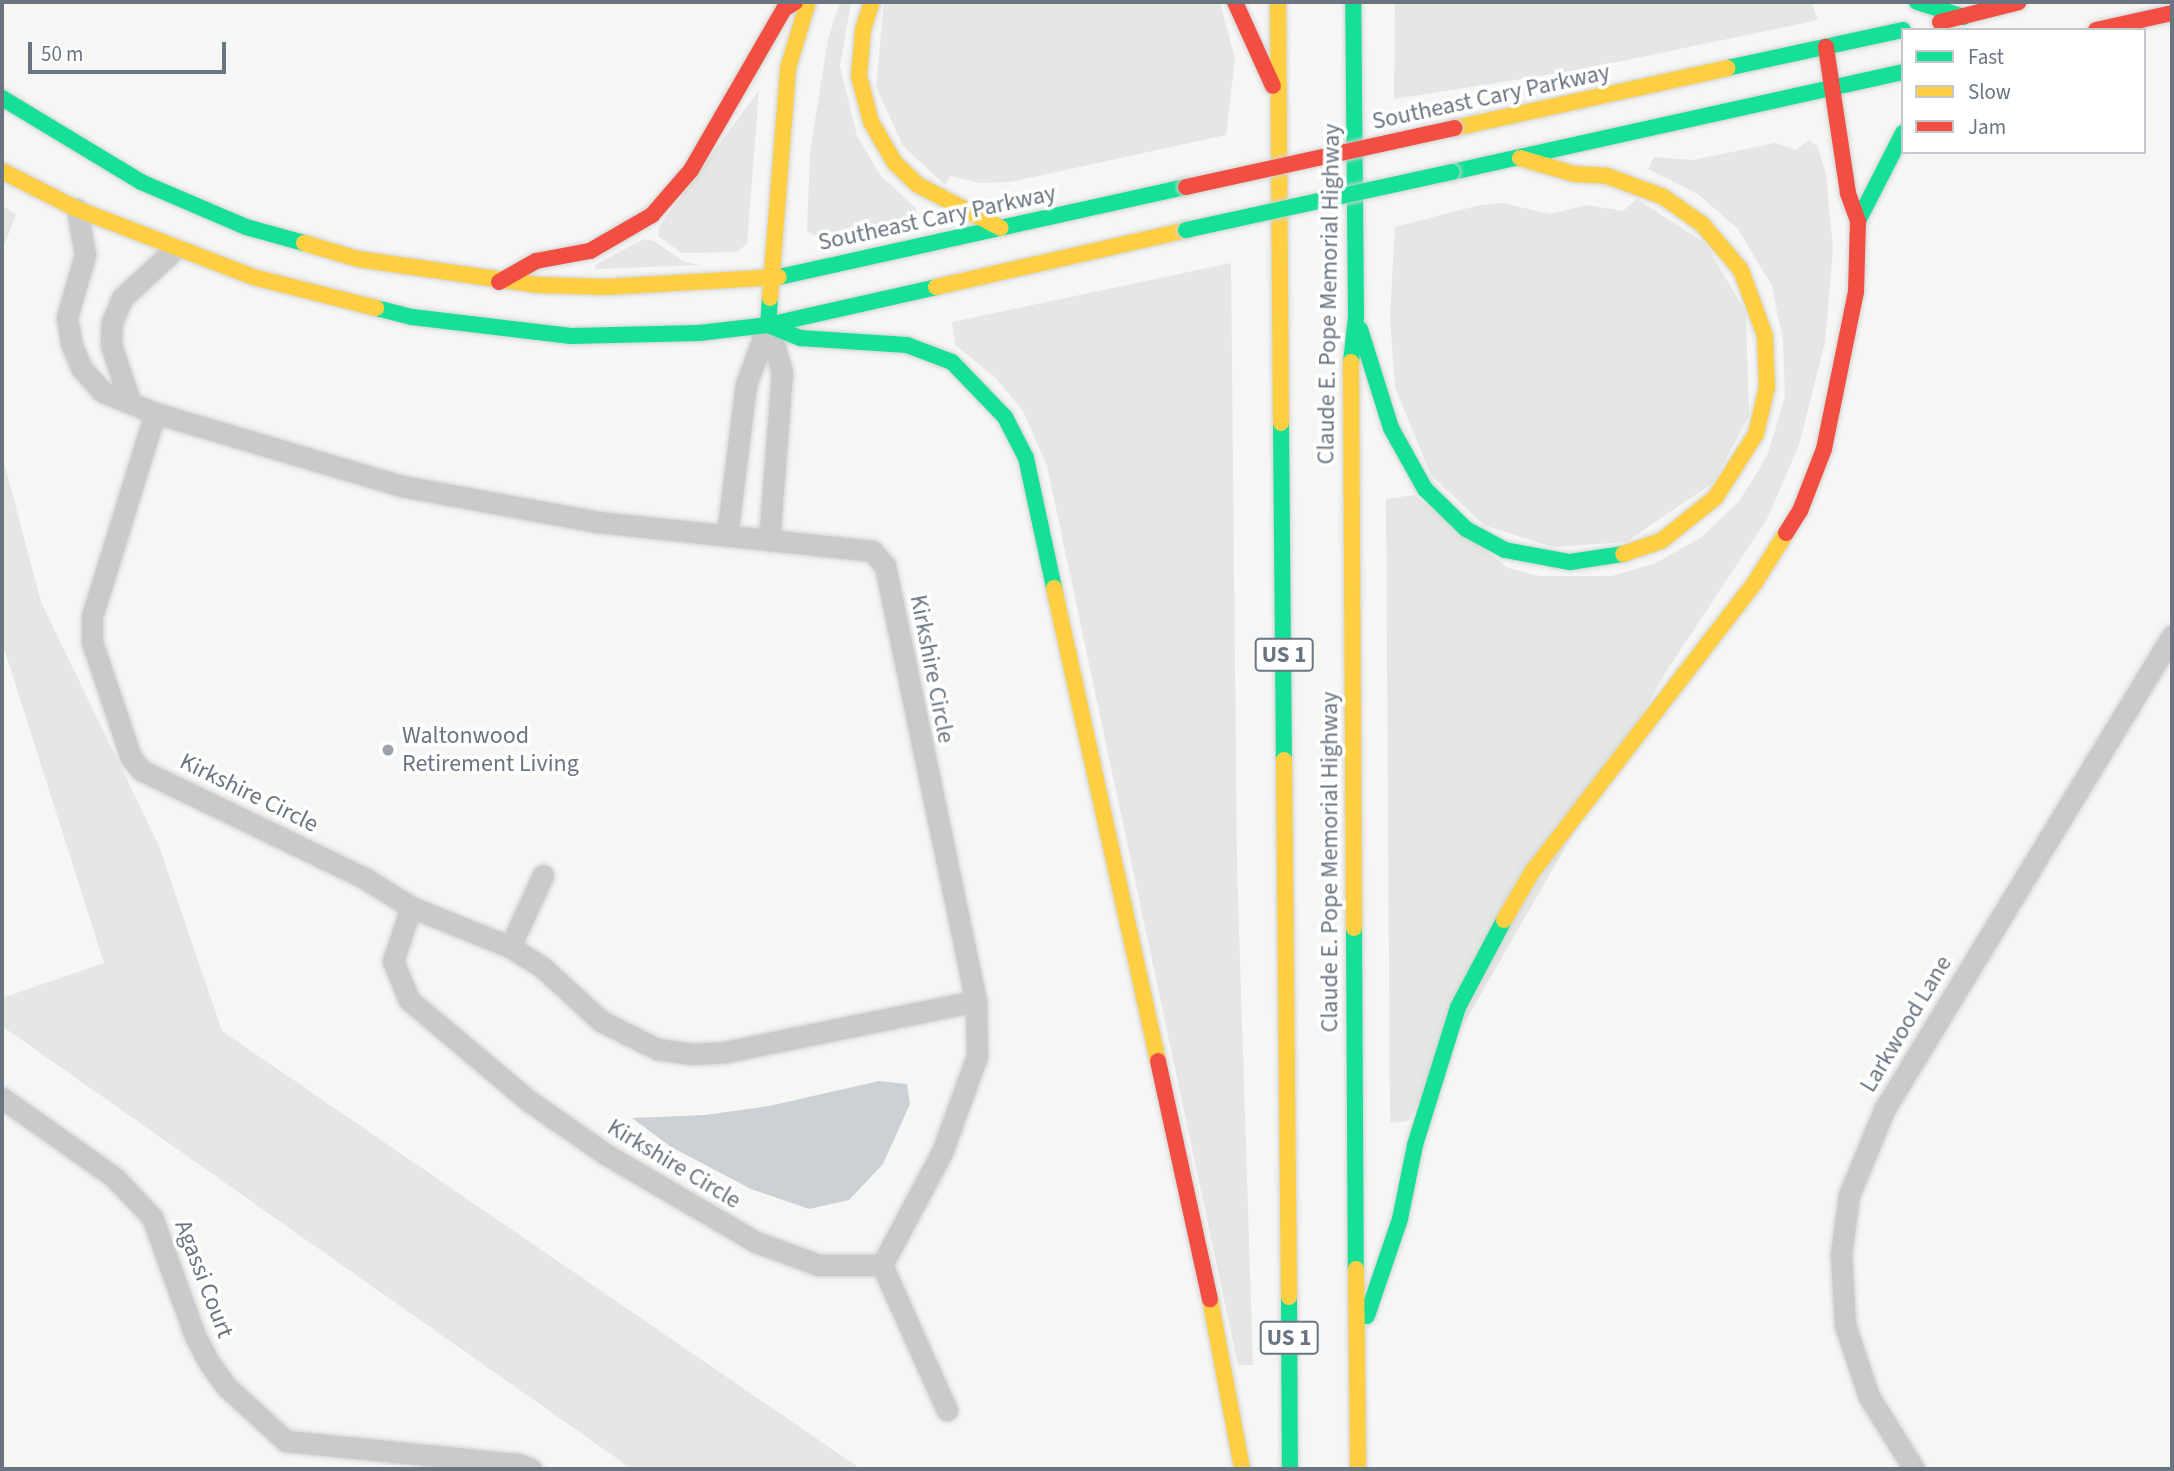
<!DOCTYPE html>
<style>
body{margin:0}
#map{position:relative;width:2174px;height:1471px;overflow:hidden;background:#f6f6f5;font-family:"Source Sans 3",sans-serif}
div>[style]{position:absolute}
.green>*{inset:0;background:#e4e7e3}
.water>*{inset:0;background:#cbd1d4}
.roads{filter:drop-shadow(0 0 2px #d2d3d3) drop-shadow(0 0 2px #d2d3d3)}
.street>*{height:21px;margin:-10.5px;padding:0 10.5px;transform-origin:10.5px;border-radius:10.5px;background:#c9cacb}
.fast>*{height:16px;margin:-8px;padding:0 8px;transform-origin:8px;border-radius:8px;background:#16e098}
.slow>*{height:16px;margin:-8px;padding:0 8px;transform-origin:8px;border-radius:8px;background:#ffcf43}
.jam>*{height:16px;margin:-8px;padding:0 8px;transform-origin:8px;border-radius:8px;background:#f24e42}
.bridges{filter:drop-shadow(0 0 2px #d2d3d3) drop-shadow(0 0 2px #d2d3d3)}
.fast-bridge>*{height:16px;margin:-8px;padding:0 8px;transform-origin:8px;border-radius:8px;background:#16e098}
.jam-bridge>*{height:16px;margin:-8px;padding:0 8px;transform-origin:8px;border-radius:8px;background:#f24e42}
.dots>*{width:19px;height:19px;translate:-50% -50%;box-sizing:border-box;border:4px solid #fff;border-radius:50%}
span{translate:-50% -50%;white-space:nowrap;text-align:center;line-height:1.15;-webkit-text-stroke:7px #fff;paint-order:stroke}
.shield-label span{padding:2px 5px;background:#fff;border:2px solid;border-radius:5px;-webkit-text-stroke-width:0}
.shield-label{font-size:23px;color:#6a7582;font-weight:700}
.street-label{font-size:24px;color:#6a7582}
.poi-label{font-size:24px;color:#6a7582}
.left{translate:0 -50%;text-align:left}
.frame{position:absolute;inset:0;border:4px solid #6a7582;pointer-events:none}
.legend{position:absolute;left:1901px;top:28px;width:245px;height:126px;box-sizing:border-box;background:#fff;border:2px solid #c3c8cd;margin:0;padding:9px 12px;list-style:none;font-size:21px;color:#6a7582}
.legend li{display:flex;align-items:center;gap:14px;height:35px}
.legend b{width:35px;border:2px solid #c3c8cd}
.scale{position:absolute;left:28px;top:42px;width:198px;height:32px;box-sizing:border-box;border:4px solid #6a7582;border-top:0;padding-left:9px;font-size:21px;line-height:24px;white-space:nowrap;color:#6a7582;-webkit-text-stroke:5px #fff;paint-order:stroke}
</style>
<div id="map">
<div class="green">
<i style="clip-path:polygon(840px 2px,851px 2px,840px 66px,857px 136px,881px 176px,916px 208px,916px 218px,816px 236px,807px 231px,810px 152px,828px 39px)"></i>
<i style="clip-path:polygon(884px 2px,1220px 2px,1235px 59px,1226px 135px,1010px 182px,980px 183px,950px 176px,945px 185px,903px 146px,876px 87px)"></i>
<i style="clip-path:polygon(1395px 2px,1811px 2px,1818px 20px,1584px 69px,1394px 99px)"></i>
<i style="clip-path:polygon(759px 90px,747px 244px,736px 252px,682px 253px,658px 236px,659px 227px)"></i>
<i style="clip-path:polygon(1809px 140px,1818px 147px,1826px 175px,1833px 248px,1825px 342px,1799px 445px,1767px 519px,1668px 669px,1408px 1121px,1390px 1123px,1386px 499px,1414px 495px,1508px 568px,1539px 576px,1611px 576px,1654px 564px,1702px 537px,1740px 500px,1767px 456px,1785px 397px,1783px 341px,1772px 286px,1738px 229px,1698px 194px,1648px 169px,1654px 157px,1693px 160px,1775px 143px,1796px 150px)"></i>
<i style="clip-path:polygon(1637px 199px,1706px 244px,1746px 313px,1749px 416px,1713px 483px,1626px 542px,1553px 547px,1484px 525px,1431px 475px,1395px 388px,1390px 316px,1395px 227px,1480px 205px,1502px 203px,1550px 214px,1586px 205px,1623px 211px)"></i>
<i style="clip-path:polygon(2px 206px,16px 214px,2px 251px)"></i>
<i style="clip-path:polygon(644px 239px,654px 241px,684px 262px,700px 265px,596px 269px,595px 265px)"></i>
<i style="clip-path:polygon(1231px 263px,1237px 867px,1253px 1365px,1238px 1365px,1047px 466px,1023px 411px,996px 378px,955px 345px,952px 322px)"></i>
<i style="clip-path:polygon(2px 455px,41px 602px,159px 846px,222px 1031px,861px 1469px,632px 1469px,2px 1026px,2px 998px,104px 963px,2px 642px)"></i>
</div>
<div class="water">
<i style="clip-path:polygon(879px 1081px,907px 1084px,910px 1104px,883px 1164px,849px 1200px,809px 1209px,751px 1189px,671px 1147px,632px 1118px,705px 1115px,769px 1106px)"></i>
</div>
<div class="roads">
<div class="street">
<i style="left:77px;top:209px;width:47px;rotate:80.1deg"></i>
<i style="left:85px;top:255px;width:65px;rotate:106.2deg"></i>
<i style="left:67px;top:317px;width:26px;rotate:81deg"></i>
<i style="left:71px;top:343px;width:28px;rotate:67deg"></i>
<i style="left:82px;top:369px;width:31px;rotate:48deg"></i>
<i style="left:103px;top:392px;width:56px;rotate:22deg"></i>
<i style="left:155px;top:413px;width:258px;rotate:16.5deg"></i>
<i style="left:402px;top:486px;width:199px;rotate:10.4deg"></i>
<i style="left:598px;top:522px;width:276px;rotate:6deg"></i>
<i style="left:872px;top:551px;width:20px;rotate:49deg"></i>
<i style="left:885px;top:566px;width:444px;rotate:78.2deg"></i>
<i style="left:976px;top:1001px;width:55px;rotate:89deg"></i>
<i style="left:977px;top:1056px;width:102px;rotate:110deg"></i>
<i style="left:942px;top:1152px;width:128px;rotate:118deg"></i>
<i style="left:768px;top:325px;width:49px;rotate:73.4deg"></i>
<i style="left:782px;top:372px;width:169px;rotate:94.4deg"></i>
<i style="left:130px;top:402px;width:60px;rotate:-108.4deg"></i>
<i style="left:111px;top:345px;width:23px;rotate:-88deg"></i>
<i style="left:112px;top:322px;width:26px;rotate:-67deg"></i>
<i style="left:122px;top:298px;width:71px;rotate:-42.7deg"></i>
<i style="left:155px;top:413px;width:213px;rotate:107.2deg"></i>
<i style="left:92px;top:616px;width:26px;rotate:90deg"></i>
<i style="left:92px;top:642px;width:122px;rotate:71.4deg"></i>
<i style="left:131px;top:758px;width:16px;rotate:50deg"></i>
<i style="left:141px;top:770px;width:250px;rotate:25.8deg"></i>
<i style="left:366px;top:879px;width:53px;rotate:31.9deg"></i>
<i style="left:411px;top:907px;width:57px;rotate:108.4deg"></i>
<i style="left:393px;top:961px;width:42px;rotate:67.7deg"></i>
<i style="left:409px;top:1000px;width:157px;rotate:40.1deg"></i>
<i style="left:529px;top:1101px;width:95px;rotate:34.7deg"></i>
<i style="left:607px;top:1155px;width:173px;rotate:30.3deg"></i>
<i style="left:756px;top:1242px;width:67px;rotate:20.1deg"></i>
<i style="left:819px;top:1265px;width:63px"></i>
<i style="left:727px;top:536px;width:153px;rotate:-82.9deg"></i>
<i style="left:746px;top:384px;width:63px;rotate:-69.6deg"></i>
<i style="left:411px;top:907px;width:107px;rotate:22deg"></i>
<i style="left:510px;top:947px;width:39px;rotate:32deg"></i>
<i style="left:543px;top:968px;width:79px;rotate:42.4deg"></i>
<i style="left:601px;top:1021px;width:63px;rotate:26.6deg"></i>
<i style="left:657px;top:1049px;width:34px;rotate:8deg"></i>
<i style="left:691px;top:1054px;width:34px;rotate:-3deg"></i>
<i style="left:725px;top:1052px;width:256px;rotate:-11.5deg"></i>
<i style="left:510px;top:947px;width:79px;rotate:-65.4deg"></i>
<i style="left:2px;top:1098px;width:137px;rotate:35.2deg"></i>
<i style="left:114px;top:1177px;width:55px;rotate:46.5deg"></i>
<i style="left:152px;top:1217px;width:127px;rotate:70.1deg"></i>
<i style="left:195px;top:1336px;width:32px;rotate:62deg"></i>
<i style="left:210px;top:1364px;width:29px;rotate:54deg"></i>
<i style="left:227px;top:1387px;width:80px;rotate:42.5deg"></i>
<i style="left:286px;top:1441px;width:233px;rotate:5.7deg"></i>
<i style="left:518px;top:1464px;width:14px;rotate:21deg"></i>
<i style="left:882px;top:1265px;width:159px;rotate:65.9deg"></i>
<i style="left:1914px;top:1469px;width:85px;rotate:-122deg"></i>
<i style="left:1869px;top:1397px;width:76px;rotate:-108.4deg"></i>
<i style="left:1845px;top:1325px;width:71px;rotate:-93.2deg"></i>
<i style="left:1841px;top:1254px;width:60px;rotate:-82.3deg"></i>
<i style="left:1849px;top:1195px;width:92px;rotate:-67.6deg"></i>
<i style="left:1884px;top:1110px;width:555px;rotate:-58.72deg"></i>
</div>
<div class="fast">
<i style="left:1917px;top:2px;width:49px;rotate:17.7deg"></i>
<i style="left:1727px;top:68px;width:180px;rotate:-12.2deg"></i>
<i style="left:2px;top:98px;width:162px;rotate:31.1deg"></i>
<i style="left:141px;top:182px;width:114px;rotate:23.2deg"></i>
<i style="left:246px;top:227px;width:60px;rotate:15.4deg"></i>
<i style="left:1452px;top:172px;width:462px;rotate:-12.5deg"></i>
<i style="left:1858px;top:221px;width:99px;rotate:-62.9deg"></i>
<i style="left:779px;top:277px;width:417px;rotate:-12.5deg"></i>
<i style="left:770px;top:298px;width:27px;rotate:94deg"></i>
<i style="left:768px;top:325px;width:35px;rotate:22deg"></i>
<i style="left:800px;top:338px;width:107px;rotate:3.7deg"></i>
<i style="left:907px;top:345px;width:48px;rotate:20.7deg"></i>
<i style="left:952px;top:362px;width:76px;rotate:46.1deg"></i>
<i style="left:1005px;top:417px;width:46px;rotate:62.9deg"></i>
<i style="left:1026px;top:458px;width:133px;rotate:77.8deg"></i>
<i style="left:376px;top:308px;width:37px;rotate:14deg"></i>
<i style="left:412px;top:317px;width:160px;rotate:6.8deg"></i>
<i style="left:571px;top:336px;width:128px;rotate:-1.3deg"></i>
<i style="left:699px;top:333px;width:69px;rotate:-6.6deg"></i>
<i style="left:768px;top:325px;width:172px;rotate:-12.7deg"></i>
<i style="left:1360px;top:329px;width:104px;rotate:72.6deg"></i>
<i style="left:1391px;top:428px;width:70px;rotate:60.9deg"></i>
<i style="left:1425px;top:489px;width:57px;rotate:44.3deg"></i>
<i style="left:1466px;top:529px;width:44px;rotate:28.3deg"></i>
<i style="left:1505px;top:550px;width:66px;rotate:10.5deg"></i>
<i style="left:1570px;top:562px;width:54px;rotate:-8.6deg"></i>
<i style="left:1351px;top:362px;width:45px;rotate:-83.7deg"></i>
<i style="left:1356px;top:317px;width:315px;rotate:-90.5deg"></i>
<i style="left:1281px;top:423px;width:337px;rotate:89.5deg"></i>
<i style="left:1354px;top:928px;width:341px;rotate:89.7deg"></i>
<i style="left:1289px;top:1297px;width:172px;rotate:89.7deg"></i>
<i style="left:1367px;top:1316px;width:102px;rotate:-71.2deg"></i>
<i style="left:1400px;top:1219px;width:76px;rotate:-78.5deg"></i>
<i style="left:1415px;top:1145px;width:145px;rotate:-72.7deg"></i>
<i style="left:1458px;top:1007px;width:98px;rotate:-62.1deg"></i>
</div>
<div class="slow">
<i style="left:872px;top:2px;width:29px;rotate:108deg"></i>
<i style="left:863px;top:30px;width:46px;rotate:95deg"></i>
<i style="left:859px;top:76px;width:48px;rotate:75.4deg"></i>
<i style="left:871px;top:122px;width:48px;rotate:59.7deg"></i>
<i style="left:895px;top:163px;width:32px;rotate:44deg"></i>
<i style="left:918px;top:185px;width:93px;rotate:27.4deg"></i>
<i style="left:1278px;top:2px;width:421px;rotate:89.6deg"></i>
<i style="left:1455px;top:128px;width:279px;rotate:-12.4deg"></i>
<i style="left:1520px;top:158px;width:56px;rotate:16.5deg"></i>
<i style="left:1574px;top:174px;width:33px;rotate:3deg"></i>
<i style="left:1607px;top:176px;width:59px;rotate:20deg"></i>
<i style="left:1662px;top:196px;width:49px;rotate:35deg"></i>
<i style="left:1702px;top:224px;width:60px;rotate:49.7deg"></i>
<i style="left:1741px;top:270px;width:70px;rotate:70deg"></i>
<i style="left:1765px;top:336px;width:51px;rotate:87.8deg"></i>
<i style="left:1767px;top:387px;width:48px;rotate:103.2deg"></i>
<i style="left:1756px;top:434px;width:76px;rotate:122.6deg"></i>
<i style="left:1715px;top:498px;width:69px;rotate:141.5deg"></i>
<i style="left:1661px;top:541px;width:40px;rotate:161.1deg"></i>
<i style="left:2px;top:171px;width:84px;rotate:26.9deg"></i>
<i style="left:77px;top:209px;width:189px;rotate:21.1deg"></i>
<i style="left:253px;top:277px;width:127px;rotate:14.1deg"></i>
<i style="left:304px;top:243px;width:56px;rotate:16.5deg"></i>
<i style="left:358px;top:259px;width:182px;rotate:8.2deg"></i>
<i style="left:538px;top:285px;width:68px;rotate:1.7deg"></i>
<i style="left:606px;top:287px;width:173px;rotate:-3.3deg"></i>
<i style="left:936px;top:287px;width:256px;rotate:-12.8deg"></i>
<i style="left:770px;top:298px;width:231px;rotate:-85.5deg"></i>
<i style="left:788px;top:68px;width:69px;rotate:-73.1deg"></i>
<i style="left:1351px;top:362px;width:566px;rotate:89.7deg"></i>
<i style="left:1054px;top:588px;width:484px;rotate:77.6deg"></i>
<i style="left:1284px;top:760px;width:537px;rotate:89.47deg"></i>
<i style="left:1504px;top:920px;width:56px;rotate:-59.7deg"></i>
<i style="left:1532px;top:872px;width:364px;rotate:-52.4deg"></i>
<i style="left:1754px;top:584px;width:60px;rotate:-57.9deg"></i>
<i style="left:1356px;top:1269px;width:200px;rotate:89.4deg"></i>
<i style="left:1210px;top:1299px;width:173px;rotate:79.3deg"></i>
</div>
<div class="jam">
<i style="left:1235px;top:2px;width:92px;rotate:65.7deg"></i>
<i style="left:1940px;top:22px;width:81px;rotate:-14.2deg"></i>
<i style="left:2096px;top:30px;width:78px;rotate:-12.6deg"></i>
<i style="left:499px;top:282px;width:43px;rotate:-29.6deg"></i>
<i style="left:536px;top:261px;width:55px;rotate:-10.5deg"></i>
<i style="left:590px;top:251px;width:72px;rotate:-30.1deg"></i>
<i style="left:652px;top:215px;width:60px;rotate:-49.1deg"></i>
<i style="left:691px;top:170px;width:186px;rotate:-60deg"></i>
<i style="left:784px;top:9px;width:13px;rotate:-32deg"></i>
<i style="left:1786px;top:533px;width:26px;rotate:-58deg"></i>
<i style="left:1800px;top:511px;width:66px;rotate:-68.8deg"></i>
<i style="left:1824px;top:449px;width:160px;rotate:-78.5deg"></i>
<i style="left:1856px;top:292px;width:71px;rotate:-88.4deg"></i>
<i style="left:1858px;top:221px;width:30px;rotate:-110deg"></i>
<i style="left:1848px;top:193px;width:148px;rotate:-98.6deg"></i>
<i style="left:1158px;top:1061px;width:244px;rotate:77.7deg"></i>
</div>
</div>
<div class="bridges">
<div class="fast-bridge">
<i style="left:1186px;top:230px;width:272px;rotate:-12.3deg"></i>
</div>
<div class="jam-bridge">
<i style="left:1186px;top:187px;width:275px;rotate:-12.4deg"></i>
</div>
</div>
<div class="dots">
<i style="left:388px;top:750px;background:#9ba2aa"></i>
</div>
<div class="shield-label">
<span style="left:1284px;top:655px">US 1</span>
<span style="left:1289px;top:1338px">US 1</span>
</div>
<div class="street-label">
<span style="left:1491px;top:97px;rotate:-12deg">Southeast Cary Parkway</span>
<span style="left:937px;top:218px;rotate:-12deg">Southeast Cary Parkway</span>
<span style="left:1329px;top:294px;rotate:-89deg">Claude E. Pope Memorial Highway</span>
<span style="left:932px;top:669px;rotate:79deg">Kirkshire Circle</span>
<span style="left:249px;top:793px;rotate:26deg">Kirkshire Circle</span>
<span style="left:1330px;top:862px;rotate:-90deg">Claude E. Pope Memorial Highway</span>
<span style="left:1906px;top:1024px;rotate:-59deg">Larkwood Lane</span>
<span style="left:674px;top:1164px;rotate:31deg">Kirkshire Circle</span>
<span style="left:204px;top:1279px;rotate:69deg">Agassi Court</span>
</div>
<div class="poi-label">
<span class="left" style="left:402px;top:750px">Waltonwood<br>Retirement Living</span>
</div>
<div class="frame"></div>
<ul class="legend">
<li><b style="height:9px;background:#16e098"></b>Fast</li>
<li><b style="height:9px;background:#ffcf43"></b>Slow</li>
<li><b style="height:9px;background:#f24e42"></b>Jam</li>
</ul>
<div class="scale">50 m</div>
</div>
